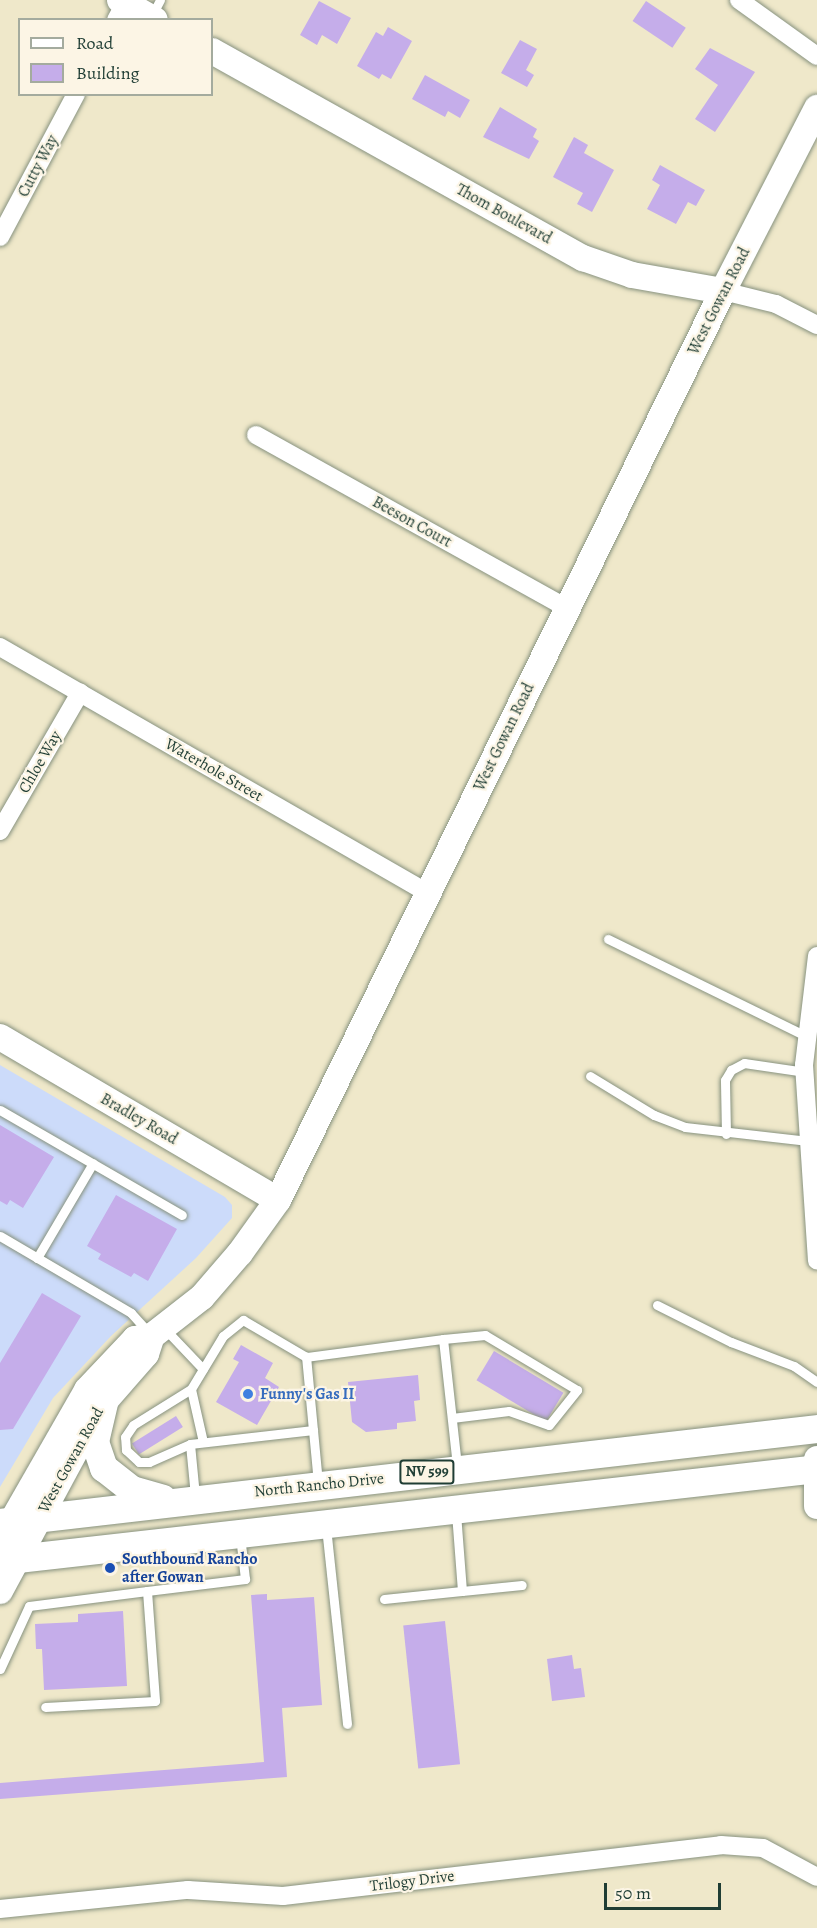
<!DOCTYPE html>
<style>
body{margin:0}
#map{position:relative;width:817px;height:1928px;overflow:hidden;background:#efe8ca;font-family:Alegreya,serif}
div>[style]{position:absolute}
.built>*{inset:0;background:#ccdbfa}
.building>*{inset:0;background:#c5adea;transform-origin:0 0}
.roads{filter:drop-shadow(0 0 2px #87927f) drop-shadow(0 0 2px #87927f)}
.lane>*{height:9px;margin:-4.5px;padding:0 4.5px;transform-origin:4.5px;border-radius:4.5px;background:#fff}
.street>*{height:18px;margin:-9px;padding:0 9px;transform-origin:9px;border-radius:9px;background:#fff}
.secondary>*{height:26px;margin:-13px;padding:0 13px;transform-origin:13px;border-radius:13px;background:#fff}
.primary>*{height:28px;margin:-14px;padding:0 14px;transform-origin:14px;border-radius:14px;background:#fff}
.dots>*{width:16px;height:16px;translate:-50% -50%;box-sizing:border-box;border:3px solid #fcf5e5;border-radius:50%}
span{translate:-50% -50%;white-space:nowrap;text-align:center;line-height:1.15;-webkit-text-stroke:4.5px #fcf5e5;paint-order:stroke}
.shield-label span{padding:2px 4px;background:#fcf5e5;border:2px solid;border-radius:4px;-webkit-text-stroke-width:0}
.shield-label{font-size:15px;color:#1f3d34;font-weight:700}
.street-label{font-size:16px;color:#1f3d34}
.shop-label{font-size:16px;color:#366cbe;font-weight:700}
.left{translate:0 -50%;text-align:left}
.transit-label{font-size:16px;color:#164399;font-weight:700}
.legend{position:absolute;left:18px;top:18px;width:195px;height:78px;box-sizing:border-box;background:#fcf5e5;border:2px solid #a4ab9e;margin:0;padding:8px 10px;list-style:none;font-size:18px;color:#1f3d34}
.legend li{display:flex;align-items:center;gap:12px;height:30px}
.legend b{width:30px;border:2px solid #a4ab9e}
.scale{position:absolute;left:604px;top:1883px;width:117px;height:27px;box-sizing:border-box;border:3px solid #1f3d34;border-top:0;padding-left:8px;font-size:18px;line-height:21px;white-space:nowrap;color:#1f3d34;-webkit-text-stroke:4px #fcf5e5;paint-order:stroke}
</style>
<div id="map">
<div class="built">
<i style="clip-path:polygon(0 1065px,225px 1197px,232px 1205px,232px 1218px,196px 1258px,111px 1336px,53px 1398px,0 1487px)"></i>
</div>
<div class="building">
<i style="clip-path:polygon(319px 1px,351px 18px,337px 44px,322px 35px,317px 45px,300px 35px)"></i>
<i style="left:646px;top:1px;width:48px;height:24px;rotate:34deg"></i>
<i style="clip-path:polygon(388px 27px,412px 41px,391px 79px,382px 74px,379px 79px,357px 66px,376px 32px,383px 36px)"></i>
<i style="clip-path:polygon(520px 40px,537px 49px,526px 70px,534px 75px,527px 87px,501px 73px)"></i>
<i style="clip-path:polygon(710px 48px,755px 72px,715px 132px,695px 119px,718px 85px,695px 69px)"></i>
<i style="clip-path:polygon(425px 75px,470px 100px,460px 118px,448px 111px,445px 117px,412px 99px)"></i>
<i style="clip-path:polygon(500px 107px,537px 129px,533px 137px,539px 141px,529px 159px,483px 137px)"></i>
<i style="clip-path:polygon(574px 137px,588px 145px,584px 153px,614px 170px,592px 212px,577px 204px,583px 193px,553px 177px)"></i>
<i style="clip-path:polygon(660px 165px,705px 190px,696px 206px,688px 202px,676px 224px,647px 209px,660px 185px,652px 180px)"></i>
<i style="clip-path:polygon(0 1125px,54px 1157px,23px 1208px,10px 1200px,7px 1205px,0 1201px)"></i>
<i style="clip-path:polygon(116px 1195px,177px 1229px,148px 1281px,134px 1273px,131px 1277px,98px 1259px,101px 1254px,87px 1246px)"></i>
<i style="clip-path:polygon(42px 1293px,81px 1316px,13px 1429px,0 1430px,0 1363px)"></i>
<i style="clip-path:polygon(241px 1345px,273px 1363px,265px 1378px,279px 1387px,257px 1425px,216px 1402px,239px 1362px,233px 1359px)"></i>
<i style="left:494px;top:1351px;width:81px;height:34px;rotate:31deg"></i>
<i style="clip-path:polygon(418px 1375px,420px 1400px,414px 1401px,416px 1421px,397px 1423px,397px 1429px,366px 1432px,352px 1422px,348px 1382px)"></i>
<i style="left:176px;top:1416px;width:13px;height:52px;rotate:58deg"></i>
<i style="clip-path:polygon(267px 1594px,267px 1600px,314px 1597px,322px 1705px,282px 1708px,287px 1777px,0 1799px,0 1783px,264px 1762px,251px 1595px)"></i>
<i style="clip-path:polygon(123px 1611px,127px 1686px,44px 1690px,42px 1649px,36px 1649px,35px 1624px,78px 1622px,78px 1614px)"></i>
<i style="left:445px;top:1621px;width:144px;height:42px;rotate:84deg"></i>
<i style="clip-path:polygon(572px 1655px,574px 1669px,581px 1668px,585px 1697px,552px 1701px,547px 1659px)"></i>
</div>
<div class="roads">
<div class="lane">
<i style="left:152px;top:15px;width:17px;rotate:-62deg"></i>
<i style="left:608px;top:939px;width:223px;rotate:26.1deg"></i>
<i style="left:590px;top:1076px;width:75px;rotate:31.4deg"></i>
<i style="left:654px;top:1115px;width:33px;rotate:21deg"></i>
<i style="left:685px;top:1127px;width:124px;rotate:6.5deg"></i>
<i style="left:0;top:1110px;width:210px;rotate:30deg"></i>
<i style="left:726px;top:1134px;width:54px;rotate:-91.1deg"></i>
<i style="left:725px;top:1080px;width:12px;rotate:-59deg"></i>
<i style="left:731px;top:1070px;width:15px;rotate:-28deg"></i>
<i style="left:744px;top:1063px;width:62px;rotate:8.4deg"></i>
<i style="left:0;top:1236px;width:152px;rotate:30.4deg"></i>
<i style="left:131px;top:1313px;width:25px;rotate:48deg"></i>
<i style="left:37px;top:1258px;width:110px;rotate:-59.5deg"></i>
<i style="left:657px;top:1305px;width:83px;rotate:26.6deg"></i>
<i style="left:731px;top:1342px;width:67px;rotate:20.9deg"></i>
<i style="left:794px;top:1366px;width:28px;rotate:35deg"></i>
<i style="left:165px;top:1329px;width:55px;rotate:46.5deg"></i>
<i style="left:452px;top:1418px;width:57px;rotate:-7deg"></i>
<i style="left:509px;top:1411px;width:42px;rotate:19.3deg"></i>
<i style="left:549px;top:1425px;width:45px;rotate:-51.3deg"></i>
<i style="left:577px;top:1390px;width:107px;rotate:-149.1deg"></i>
<i style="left:485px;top:1335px;width:42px;rotate:174.6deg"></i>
<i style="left:443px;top:1339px;width:128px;rotate:83.7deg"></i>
<i style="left:203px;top:1442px;width:54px;rotate:-102.8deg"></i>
<i style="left:191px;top:1389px;width:62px;rotate:-58.9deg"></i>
<i style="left:223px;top:1336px;width:26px;rotate:-39deg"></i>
<i style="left:243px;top:1320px;width:73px;rotate:30.4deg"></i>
<i style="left:190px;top:1444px;width:45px;rotate:156.3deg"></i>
<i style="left:149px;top:1462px;width:10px;rotate:180deg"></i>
<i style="left:139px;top:1462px;width:18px;rotate:-137deg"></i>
<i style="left:126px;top:1450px;width:13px;rotate:-94deg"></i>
<i style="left:125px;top:1437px;width:14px;rotate:-56deg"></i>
<i style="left:133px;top:1425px;width:68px;rotate:-31.8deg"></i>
<i style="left:318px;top:1483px;width:127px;rotate:-95.4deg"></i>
<i style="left:306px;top:1357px;width:138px;rotate:-7.5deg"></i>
<i style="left:195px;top:1496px;width:52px;rotate:-95.5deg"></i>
<i style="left:190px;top:1444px;width:124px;rotate:-6.5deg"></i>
<i style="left:326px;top:1527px;width:198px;rotate:83.9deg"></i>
<i style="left:147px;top:1591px;width:99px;rotate:-7deg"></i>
<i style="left:245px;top:1579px;width:43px;rotate:-96.6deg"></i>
<i style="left:462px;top:1591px;width:60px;rotate:-5.7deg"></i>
<i style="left:384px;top:1599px;width:78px;rotate:-5.9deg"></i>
<i style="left:462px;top:1591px;width:78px;rotate:-94.4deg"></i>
<i style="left:0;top:1669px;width:69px;rotate:-65.3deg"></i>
<i style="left:29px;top:1606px;width:119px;rotate:-7.2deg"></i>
<i style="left:147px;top:1591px;width:110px;rotate:85.8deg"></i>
<i style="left:155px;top:1701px;width:110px;rotate:176.9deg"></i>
</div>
<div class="street">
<i style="left:739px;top:0;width:96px;rotate:35.7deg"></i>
<i style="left:116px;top:20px;width:19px;rotate:-62deg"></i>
<i style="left:0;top:237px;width:162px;rotate:-62deg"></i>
<i style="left:723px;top:291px;width:55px;rotate:13.8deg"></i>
<i style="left:776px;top:304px;width:46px;rotate:27.1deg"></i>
<i style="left:256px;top:435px;width:357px;rotate:29.1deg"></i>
<i style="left:0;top:647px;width:493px;rotate:29.9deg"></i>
<i style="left:0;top:831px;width:160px;rotate:-59.9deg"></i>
<i style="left:817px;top:956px;width:110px;rotate:96.8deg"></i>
<i style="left:804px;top:1065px;width:196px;rotate:86.2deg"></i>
<i style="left:0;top:1909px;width:189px;rotate:-5.8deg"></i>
<i style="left:188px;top:1890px;width:95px;rotate:3.6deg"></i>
<i style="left:283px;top:1896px;width:441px;rotate:-6.6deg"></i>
<i style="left:721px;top:1845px;width:42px;rotate:4.1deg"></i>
<i style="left:763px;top:1848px;width:61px;rotate:28.2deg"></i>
</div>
<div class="secondary">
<i style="left:120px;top:0;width:40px;rotate:29.7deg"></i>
<i style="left:212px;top:51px;width:425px;rotate:29.2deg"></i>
<i style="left:583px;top:258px;width:52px;rotate:19.1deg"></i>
<i style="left:632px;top:275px;width:92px;rotate:10deg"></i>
<i style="left:0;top:1037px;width:322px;rotate:30.4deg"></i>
<i style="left:817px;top:1459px;width:47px;rotate:90deg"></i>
<i style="left:0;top:1542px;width:175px;rotate:-60.2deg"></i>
<i style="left:87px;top:1390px;width:70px;rotate:-46.7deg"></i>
<i style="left:135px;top:1339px;width:17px;rotate:-10deg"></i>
<i style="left:152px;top:1336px;width:63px;rotate:-38deg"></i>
<i style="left:202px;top:1297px;width:58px;rotate:-49.2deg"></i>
<i style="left:240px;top:1253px;width:65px;rotate:-54.4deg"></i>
<i style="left:278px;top:1200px;width:1012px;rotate:-63.92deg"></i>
<i style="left:723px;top:291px;width:206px;rotate:-62.8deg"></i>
<i style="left:0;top:1591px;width:207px;rotate:-61.7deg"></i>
<i style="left:98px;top:1409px;width:73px;rotate:-48.9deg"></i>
<i style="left:146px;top:1354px;width:19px;rotate:-72deg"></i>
</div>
<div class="primary">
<i style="left:105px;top:1399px;width:44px;rotate:103.1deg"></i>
<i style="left:95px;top:1442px;width:28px;rotate:71deg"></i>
<i style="left:104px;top:1468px;width:36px;rotate:38deg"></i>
<i style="left:132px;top:1490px;width:32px;rotate:16deg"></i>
<i style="left:0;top:1523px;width:822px;rotate:-6.56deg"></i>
<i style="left:0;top:1561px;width:822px;rotate:-6.42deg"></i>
</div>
</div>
<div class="dots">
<i style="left:248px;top:1394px;background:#3f7fe0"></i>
<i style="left:110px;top:1568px;background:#1a4fb4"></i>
</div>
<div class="shield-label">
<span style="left:427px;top:1472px">NV 599</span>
</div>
<div class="street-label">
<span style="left:38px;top:166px;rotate:-62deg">Cutty Way</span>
<span style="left:504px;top:214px;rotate:29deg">Thom Boulevard</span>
<span style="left:719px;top:301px;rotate:-63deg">West Gowan Road</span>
<span style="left:412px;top:522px;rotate:29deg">Beeson Court</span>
<span style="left:504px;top:737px;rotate:-64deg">West Gowan Road</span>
<span style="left:40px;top:762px;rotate:-60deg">Chloe Way</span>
<span style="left:214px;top:770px;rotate:30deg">Waterhole Street</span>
<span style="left:139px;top:1119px;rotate:30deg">Bradley Road</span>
<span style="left:71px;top:1460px;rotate:-61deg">West Gowan Road</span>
<span style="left:319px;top:1485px;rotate:-6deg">North Rancho Drive</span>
<span style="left:412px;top:1881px;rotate:-7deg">Trilogy Drive</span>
</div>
<div class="shop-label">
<span class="left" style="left:260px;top:1394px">Funny's Gas II</span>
</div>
<div class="transit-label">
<span class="left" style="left:122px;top:1568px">Southbound Rancho<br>after Gowan</span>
</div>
<ul class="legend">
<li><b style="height:8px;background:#fff"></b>Road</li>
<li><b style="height:16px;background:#c5adea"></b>Building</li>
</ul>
<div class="scale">50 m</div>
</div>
